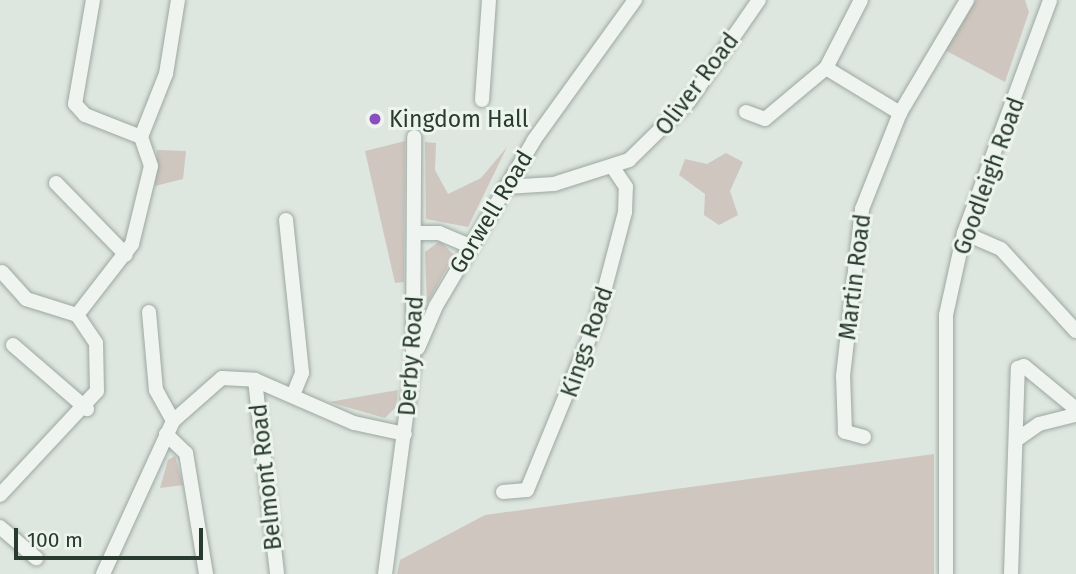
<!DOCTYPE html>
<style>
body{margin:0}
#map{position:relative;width:1076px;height:574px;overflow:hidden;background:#dee6e0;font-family:"Fira Sans",sans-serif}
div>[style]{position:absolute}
.green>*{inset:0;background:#cfc6bf}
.roads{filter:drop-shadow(0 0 2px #9ca8a0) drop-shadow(0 0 2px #9ca8a0)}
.minor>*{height:14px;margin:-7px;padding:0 7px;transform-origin:7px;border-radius:7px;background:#f0f4f1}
.dots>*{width:19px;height:19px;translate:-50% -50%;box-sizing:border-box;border:4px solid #edf4ee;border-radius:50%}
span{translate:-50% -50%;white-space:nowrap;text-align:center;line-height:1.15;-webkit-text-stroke:6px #edf4ee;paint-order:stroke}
.street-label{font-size:23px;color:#283b2e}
.poi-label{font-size:23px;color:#283b2e}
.left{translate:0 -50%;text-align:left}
.scale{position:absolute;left:14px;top:528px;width:189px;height:32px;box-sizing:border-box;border:4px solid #283b2e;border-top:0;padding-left:9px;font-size:21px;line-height:24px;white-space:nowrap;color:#283b2e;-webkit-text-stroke:5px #edf4ee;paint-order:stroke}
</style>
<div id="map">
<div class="green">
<i style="clip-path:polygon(976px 0,1025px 0,1029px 12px,1005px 82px,941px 48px)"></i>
<i style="clip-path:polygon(405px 141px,404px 282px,395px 283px,365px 151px)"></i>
<i style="clip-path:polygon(425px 142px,436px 143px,435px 170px,448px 194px,481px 178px,507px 147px,468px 227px,426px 219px)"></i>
<i style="clip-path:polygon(157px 150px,186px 151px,183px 179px,155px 186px)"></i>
<i style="clip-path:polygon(726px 153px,743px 162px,730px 191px,738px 215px,719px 225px,704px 215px,705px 194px,679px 175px,685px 159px,707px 164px)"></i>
<i style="clip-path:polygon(440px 241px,454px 255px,427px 304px,425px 252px)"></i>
<i style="clip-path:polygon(398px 390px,396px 407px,385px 418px,329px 402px)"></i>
<i style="clip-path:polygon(934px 454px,934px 574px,397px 574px,400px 560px,485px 515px)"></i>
<i style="clip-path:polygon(175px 456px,183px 485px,160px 488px,168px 460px)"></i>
</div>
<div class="roads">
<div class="minor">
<i style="left:861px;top:0;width:76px;rotate:117.2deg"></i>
<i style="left:826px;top:68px;width:87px;rotate:31.3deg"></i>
<i style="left:482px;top:100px;width:100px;rotate:-86deg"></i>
<i style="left:746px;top:112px;width:20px;rotate:20deg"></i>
<i style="left:765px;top:119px;width:80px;rotate:-39.9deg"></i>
<i style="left:141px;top:137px;width:68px;rotate:-68.4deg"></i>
<i style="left:166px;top:74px;width:75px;rotate:-80.8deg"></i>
<i style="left:56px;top:183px;width:100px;rotate:45.8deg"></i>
<i style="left:506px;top:187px;width:48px;rotate:-3.6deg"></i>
<i style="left:554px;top:184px;width:79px;rotate:-17.7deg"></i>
<i style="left:629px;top:160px;width:84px;rotate:-44.5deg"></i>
<i style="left:689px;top:101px;width:123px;rotate:-55.3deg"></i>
<i style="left:286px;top:220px;width:154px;rotate:84deg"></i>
<i style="left:302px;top:373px;width:24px;rotate:112deg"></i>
<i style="left:418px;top:233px;width:21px"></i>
<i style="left:439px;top:233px;width:34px;rotate:23deg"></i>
<i style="left:964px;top:233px;width:40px;rotate:23.4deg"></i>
<i style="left:1001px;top:249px;width:111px;rotate:47.6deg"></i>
<i style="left:2px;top:272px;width:36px;rotate:48deg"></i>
<i style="left:26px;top:299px;width:53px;rotate:17.4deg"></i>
<i style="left:149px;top:312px;width:78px;rotate:84.9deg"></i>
<i style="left:156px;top:390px;width:35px;rotate:61deg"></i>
<i style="left:13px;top:345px;width:98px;rotate:40.9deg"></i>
<i style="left:418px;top:348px;width:46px;rotate:-66.8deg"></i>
<i style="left:436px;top:306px;width:193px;rotate:-59.4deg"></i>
<i style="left:534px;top:140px;width:173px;rotate:-54.2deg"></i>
<i style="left:255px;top:380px;width:195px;rotate:83.5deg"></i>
<i style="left:166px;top:434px;width:28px;rotate:44deg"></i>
<i style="left:186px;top:453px;width:123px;rotate:80.6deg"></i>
<i style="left:864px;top:437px;width:20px;rotate:-165deg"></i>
<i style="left:845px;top:432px;width:56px;rotate:-92deg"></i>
<i style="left:843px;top:376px;width:168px;rotate:-83.5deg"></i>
<i style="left:862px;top:209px;width:103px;rotate:-68.4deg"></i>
<i style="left:900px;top:113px;width:131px;rotate:-59.3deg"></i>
<i style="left:1019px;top:438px;width:24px;rotate:-35deg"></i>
<i style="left:1039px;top:424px;width:38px;rotate:-14deg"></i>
<i style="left:503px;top:492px;width:24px;rotate:-5deg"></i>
<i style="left:527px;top:490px;width:182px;rotate:-67.7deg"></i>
<i style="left:596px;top:322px;width:114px;rotate:-75.2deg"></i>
<i style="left:625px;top:212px;width:25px;rotate:-88deg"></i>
<i style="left:626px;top:187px;width:23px;rotate:-124deg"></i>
<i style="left:0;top:495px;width:142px;rotate:-47deg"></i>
<i style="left:97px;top:391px;width:48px;rotate:-91.2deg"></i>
<i style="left:96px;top:343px;width:34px;rotate:-124deg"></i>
<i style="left:77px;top:315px;width:90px;rotate:-52.2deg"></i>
<i style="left:132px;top:244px;width:80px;rotate:-76.3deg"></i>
<i style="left:151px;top:166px;width:31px;rotate:-109deg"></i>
<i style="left:141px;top:137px;width:60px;rotate:-158.6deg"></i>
<i style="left:85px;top:115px;width:15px;rotate:-132deg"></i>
<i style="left:75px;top:104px;width:106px;rotate:-80.2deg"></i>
<i style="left:0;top:527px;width:48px;rotate:40.7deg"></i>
<i style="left:103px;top:574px;width:168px;rotate:-65.4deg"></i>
<i style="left:173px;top:421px;width:65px;rotate:-41.3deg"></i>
<i style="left:222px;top:378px;width:33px;rotate:3deg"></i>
<i style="left:255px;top:380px;width:108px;rotate:23.5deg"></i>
<i style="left:354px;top:423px;width:52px;rotate:12.2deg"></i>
<i style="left:385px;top:574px;width:211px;rotate:-82.4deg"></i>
<i style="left:413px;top:365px;width:228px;rotate:-89.7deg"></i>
<i style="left:946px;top:574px;width:259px;rotate:-90deg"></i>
<i style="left:946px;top:315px;width:84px;rotate:-77.6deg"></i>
<i style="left:964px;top:233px;width:248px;rotate:-69.7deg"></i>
<i style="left:1011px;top:574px;width:206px;rotate:-88.1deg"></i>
<i style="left:1018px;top:368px;width:6px;rotate:-18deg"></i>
<i style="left:1024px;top:366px;width:67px;rotate:39.6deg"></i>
</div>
</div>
<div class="dots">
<i style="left:375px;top:119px;background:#8a4ebf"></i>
</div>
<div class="street-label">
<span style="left:697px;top:84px;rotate:-53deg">Oliver Road</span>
<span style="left:989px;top:176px;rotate:-70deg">Goodleigh Road</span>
<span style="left:491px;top:212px;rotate:-59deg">Gorwell Road</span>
<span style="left:855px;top:277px;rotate:-83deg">Martin Road</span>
<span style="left:587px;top:342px;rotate:-71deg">Kings Road</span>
<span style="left:411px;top:356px;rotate:-86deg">Derby Road</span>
<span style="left:266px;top:477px;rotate:-96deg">Belmont Road</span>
</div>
<div class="poi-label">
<span class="left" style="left:389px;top:119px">Kingdom Hall</span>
</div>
<div class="scale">100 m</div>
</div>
